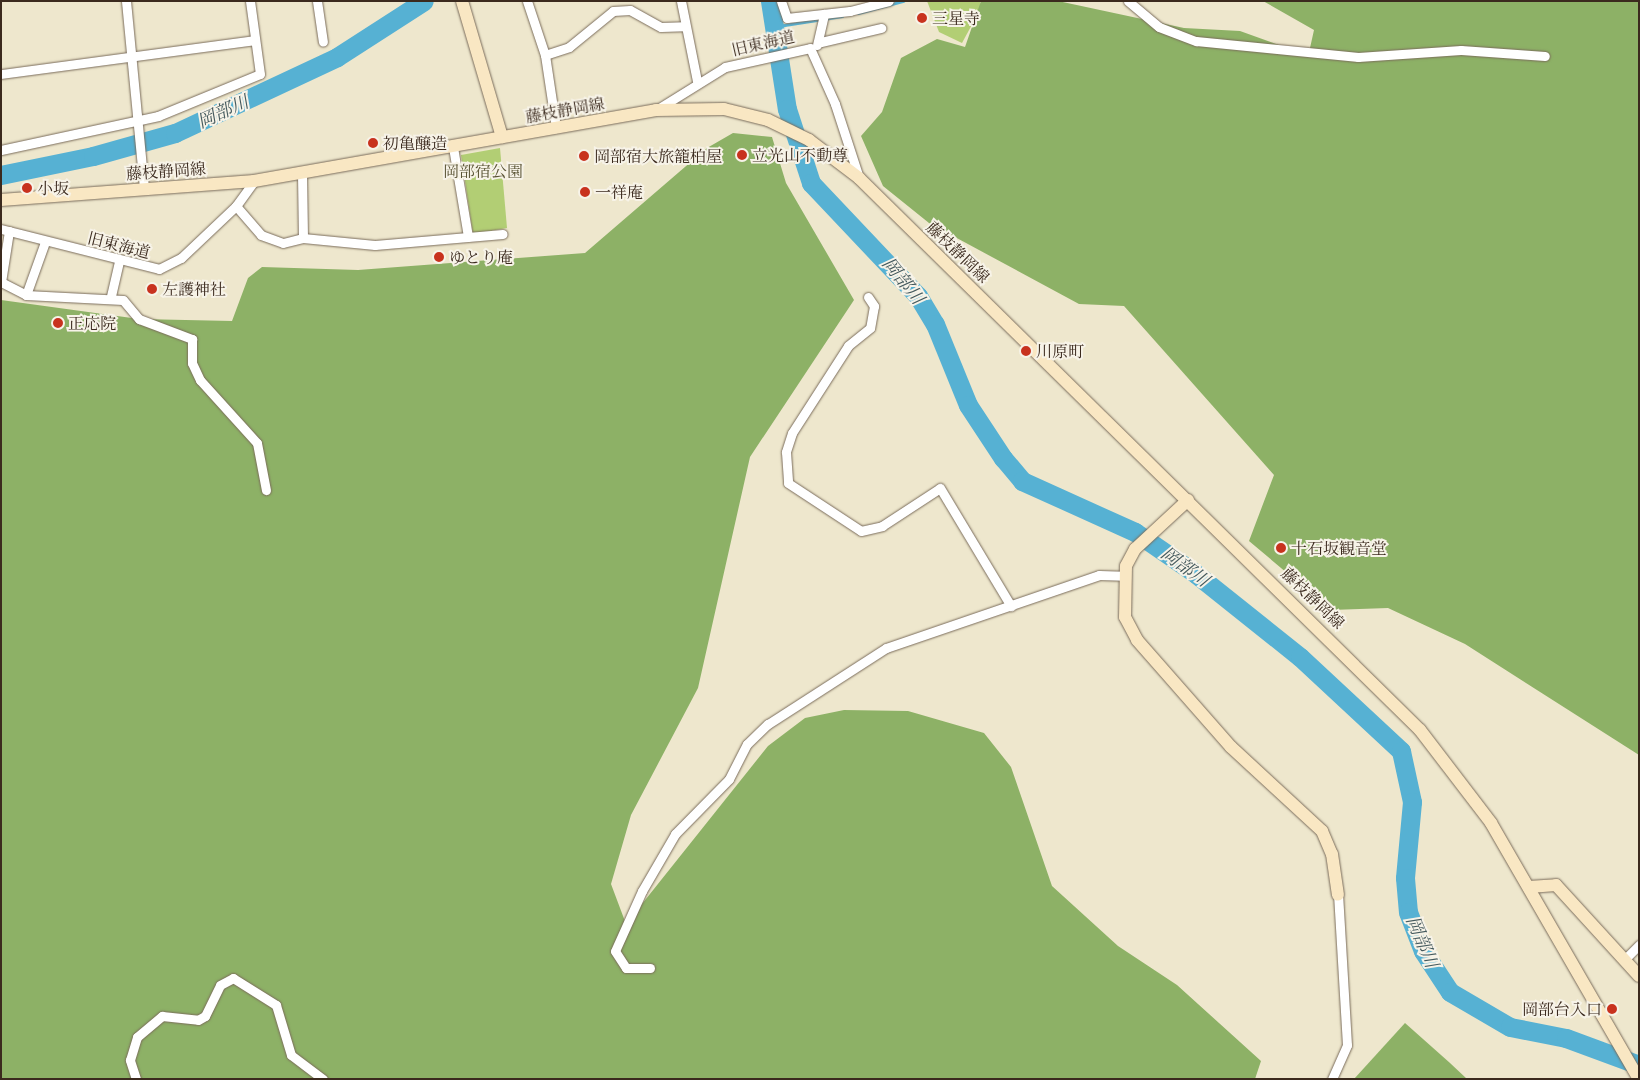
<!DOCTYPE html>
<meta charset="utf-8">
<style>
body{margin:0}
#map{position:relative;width:1640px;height:1080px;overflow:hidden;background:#eee7cd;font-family:"Gentium Book Plus","Noto Serif JP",serif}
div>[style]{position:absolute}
.green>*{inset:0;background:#b2ce74}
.forest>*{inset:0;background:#8db166}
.stream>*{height:3px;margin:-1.5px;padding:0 1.5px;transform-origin:1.5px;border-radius:1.5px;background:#56b1d3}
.river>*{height:19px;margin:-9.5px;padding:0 9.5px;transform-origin:9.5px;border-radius:9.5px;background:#56b1d3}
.roads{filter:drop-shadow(0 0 1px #7a6c5b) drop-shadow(0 0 1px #7a6c5b)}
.street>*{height:9px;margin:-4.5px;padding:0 4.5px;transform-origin:4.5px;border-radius:4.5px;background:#fff}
.secondary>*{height:12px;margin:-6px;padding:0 6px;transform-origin:6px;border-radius:6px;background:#f9e7c3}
.dots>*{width:14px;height:14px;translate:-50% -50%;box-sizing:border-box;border:2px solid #f7f3e8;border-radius:50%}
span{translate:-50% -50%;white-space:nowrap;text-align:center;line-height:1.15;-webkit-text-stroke:4px #f7f3e8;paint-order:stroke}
.poi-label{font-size:16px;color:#3b2a1e}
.left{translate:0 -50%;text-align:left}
.right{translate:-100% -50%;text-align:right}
.street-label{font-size:16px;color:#3b2a1e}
.park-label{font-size:16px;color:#595334}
.water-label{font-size:18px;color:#44595d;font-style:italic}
.frame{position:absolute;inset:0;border:2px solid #3b2a1e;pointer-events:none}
</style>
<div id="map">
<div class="green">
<i style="clip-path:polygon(927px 1px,980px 1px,981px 8px,962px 43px,939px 32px)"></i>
<i style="clip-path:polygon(500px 148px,507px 228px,473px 234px,461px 155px)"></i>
</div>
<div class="forest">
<i style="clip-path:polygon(981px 1px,1058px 1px,1184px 28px,1240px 31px,1287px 48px,1310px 48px,1314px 30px,1263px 1px,1639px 1px,1639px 755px,1465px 644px,1388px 608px,1331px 610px,1249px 541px,1274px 475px,1124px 306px,1079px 304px,929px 223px,883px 186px,861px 136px,882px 112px,901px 58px,937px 39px,965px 47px)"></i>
<i style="clip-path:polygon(733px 133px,772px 137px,786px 183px,854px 300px,750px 457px,698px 688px,631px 815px,611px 884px,626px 924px,768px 746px,805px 718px,844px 710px,908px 711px,984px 733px,1011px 767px,1052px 886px,1118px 946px,1177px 985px,1261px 1061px,1255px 1079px,1px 1079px,1px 300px,139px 319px,232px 321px,248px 278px,262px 267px,358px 270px,585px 253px,707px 148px)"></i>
<i style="clip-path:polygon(1405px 1023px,1450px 1063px,1467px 1079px,1354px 1079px)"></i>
</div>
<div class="stream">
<i style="left:858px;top:13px;width:47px;rotate:-14.9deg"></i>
<i style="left:778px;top:26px;width:65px;rotate:-8.9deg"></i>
</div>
<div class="river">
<i style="left:770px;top:1px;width:109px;rotate:81.1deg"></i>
<i style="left:787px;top:109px;width:78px;rotate:72deg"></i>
<i style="left:811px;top:183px;width:156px;rotate:46.6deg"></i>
<i style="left:918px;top:296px;width:33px;rotate:59deg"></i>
<i style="left:935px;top:324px;width:87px;rotate:67.8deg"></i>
<i style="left:968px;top:405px;width:64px;rotate:56.6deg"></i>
<i style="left:1003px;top:458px;width:30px;rotate:50deg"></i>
<i style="left:1022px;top:481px;width:124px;rotate:24.3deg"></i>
<i style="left:1135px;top:532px;width:74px;rotate:34.5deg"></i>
<i style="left:1196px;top:574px;width:133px;rotate:38.6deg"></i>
<i style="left:1300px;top:657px;width:138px;rotate:42.9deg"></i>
<i style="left:1401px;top:751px;width:52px;rotate:77.8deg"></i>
<i style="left:1412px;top:802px;width:76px;rotate:95.3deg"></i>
<i style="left:1405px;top:878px;width:34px;rotate:85deg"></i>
<i style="left:1408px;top:912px;width:42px;rotate:69deg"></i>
<i style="left:1423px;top:951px;width:49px;rotate:56.6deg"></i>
<i style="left:1450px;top:992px;width:69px;rotate:30.3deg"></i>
<i style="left:1510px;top:1027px;width:57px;rotate:11.1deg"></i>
<i style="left:1566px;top:1038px;width:78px;rotate:20.3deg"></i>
<i style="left:1px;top:175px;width:94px;rotate:-11.7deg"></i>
<i style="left:93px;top:156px;width:85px;rotate:-15.7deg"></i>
<i style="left:175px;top:133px;width:179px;rotate:-25.1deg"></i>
<i style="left:337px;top:57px;width:103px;rotate:-32.8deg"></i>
</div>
<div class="roads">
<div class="street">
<i style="left:126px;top:1px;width:189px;rotate:84.5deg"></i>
<i style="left:317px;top:1px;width:41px;rotate:81.7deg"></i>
<i style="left:527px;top:1px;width:57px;rotate:71.6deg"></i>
<i style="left:545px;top:55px;width:74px;rotate:81.4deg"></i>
<i style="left:681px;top:1px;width:82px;rotate:78.7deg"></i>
<i style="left:781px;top:1px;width:18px;rotate:71deg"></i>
<i style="left:787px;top:18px;width:63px;rotate:-6.3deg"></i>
<i style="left:850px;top:11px;width:40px;rotate:-14.4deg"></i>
<i style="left:1128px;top:1px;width:40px;rotate:40deg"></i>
<i style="left:1159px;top:27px;width:40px;rotate:21deg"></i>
<i style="left:1196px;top:41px;width:163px;rotate:5.6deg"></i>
<i style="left:1358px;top:57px;width:103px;rotate:-3.9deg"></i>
<i style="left:1461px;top:50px;width:84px;rotate:4.1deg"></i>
<i style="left:821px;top:42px;width:62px;rotate:-13.1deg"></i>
<i style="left:817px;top:45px;width:32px;rotate:-77deg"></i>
<i style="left:545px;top:55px;width:25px;rotate:-18deg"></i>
<i style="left:569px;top:47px;width:57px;rotate:-39.3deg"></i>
<i style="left:613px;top:11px;width:17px;rotate:-3deg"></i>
<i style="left:630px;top:10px;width:35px;rotate:29deg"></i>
<i style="left:661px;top:27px;width:23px;rotate:-2deg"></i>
<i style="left:1px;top:74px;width:256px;rotate:-7.6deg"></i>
<i style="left:656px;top:110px;width:81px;rotate:-31.9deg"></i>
<i style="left:725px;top:67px;width:87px;rotate:-12.6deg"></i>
<i style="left:810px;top:48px;width:61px;rotate:65.9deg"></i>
<i style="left:835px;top:104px;width:78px;rotate:72deg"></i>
<i style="left:453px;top:147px;width:91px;rotate:80.5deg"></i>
<i style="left:1px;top:150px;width:161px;rotate:-12.2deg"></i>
<i style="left:158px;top:116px;width:110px;rotate:-22.4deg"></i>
<i style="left:260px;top:74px;width:74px;rotate:-97.8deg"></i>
<i style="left:302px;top:174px;width:64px;rotate:89.1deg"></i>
<i style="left:236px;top:206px;width:38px;rotate:49deg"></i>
<i style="left:261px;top:235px;width:23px;rotate:20deg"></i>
<i style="left:283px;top:243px;width:21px;rotate:-14deg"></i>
<i style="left:303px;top:238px;width:72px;rotate:5.6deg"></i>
<i style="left:375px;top:245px;width:128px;rotate:-4.9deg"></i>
<i style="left:1px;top:229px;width:163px;rotate:14.2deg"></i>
<i style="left:159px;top:269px;width:25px;rotate:-27deg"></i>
<i style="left:181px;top:258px;width:76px;rotate:-43.4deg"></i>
<i style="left:236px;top:206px;width:31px;rotate:-54deg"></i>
<i style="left:9px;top:231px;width:52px;rotate:98.9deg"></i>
<i style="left:1px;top:282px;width:28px;rotate:27deg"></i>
<i style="left:26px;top:295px;width:97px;rotate:3deg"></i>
<i style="left:123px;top:300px;width:25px;rotate:50deg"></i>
<i style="left:139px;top:319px;width:57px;rotate:20.7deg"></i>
<i style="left:192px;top:339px;width:24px;rotate:90deg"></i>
<i style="left:192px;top:363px;width:19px;rotate:65deg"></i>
<i style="left:200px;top:380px;width:85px;rotate:47.9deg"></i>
<i style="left:257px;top:443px;width:48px;rotate:79.2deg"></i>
<i style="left:26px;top:295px;width:56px;rotate:-70.3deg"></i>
<i style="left:111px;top:296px;width:36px;rotate:-77deg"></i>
<i style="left:868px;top:297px;width:11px;rotate:56deg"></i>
<i style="left:874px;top:306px;width:22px;rotate:100deg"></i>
<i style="left:870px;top:328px;width:28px;rotate:141deg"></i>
<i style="left:848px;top:346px;width:103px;rotate:122.8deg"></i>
<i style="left:792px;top:433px;width:20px;rotate:108deg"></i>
<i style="left:786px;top:452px;width:31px;rotate:86deg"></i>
<i style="left:788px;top:483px;width:87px;rotate:33.3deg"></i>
<i style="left:861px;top:531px;width:22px;rotate:-13deg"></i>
<i style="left:882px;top:526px;width:69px;rotate:-33.2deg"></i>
<i style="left:940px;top:488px;width:138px;rotate:59deg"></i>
<i style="left:1625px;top:959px;width:20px;rotate:-45deg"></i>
<i style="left:650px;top:968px;width:24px;rotate:180deg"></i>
<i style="left:626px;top:968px;width:20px;rotate:-123deg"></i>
<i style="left:615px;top:951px;width:66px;rotate:-65.8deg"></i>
<i style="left:642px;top:891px;width:66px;rotate:-59.9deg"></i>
<i style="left:675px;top:834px;width:77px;rotate:-45.5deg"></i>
<i style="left:729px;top:779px;width:39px;rotate:-63deg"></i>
<i style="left:747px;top:744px;width:29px;rotate:-44deg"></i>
<i style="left:768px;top:724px;width:140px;rotate:-32.8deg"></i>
<i style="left:886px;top:648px;width:225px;rotate:-18.9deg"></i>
<i style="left:1099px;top:575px;width:24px;rotate:2deg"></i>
<i style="left:136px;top:1079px;width:20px;rotate:-108deg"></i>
<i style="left:130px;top:1060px;width:24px;rotate:-73deg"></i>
<i style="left:137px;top:1037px;width:33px;rotate:-40deg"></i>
<i style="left:162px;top:1016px;width:36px;rotate:6deg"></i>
<i style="left:198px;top:1020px;width:8px;rotate:-30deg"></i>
<i style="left:205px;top:1016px;width:34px;rotate:-64deg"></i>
<i style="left:220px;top:985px;width:15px;rotate:-28deg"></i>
<i style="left:233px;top:978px;width:51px;rotate:32.1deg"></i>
<i style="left:276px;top:1005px;width:52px;rotate:73.3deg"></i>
<i style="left:291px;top:1055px;width:40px;rotate:37deg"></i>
<i style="left:1332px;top:1079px;width:37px;rotate:-66deg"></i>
<i style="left:1347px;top:1045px;width:150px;rotate:-93.4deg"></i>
</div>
<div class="secondary">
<i style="left:462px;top:1px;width:142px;rotate:73.6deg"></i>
<i style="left:1px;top:200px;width:254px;rotate:-4.3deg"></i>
<i style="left:254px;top:181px;width:408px;rotate:-10deg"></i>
<i style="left:656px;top:110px;width:68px;rotate:-0.8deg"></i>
<i style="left:724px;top:109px;width:45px;rotate:14deg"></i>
<i style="left:768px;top:120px;width:46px;rotate:26deg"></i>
<i style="left:809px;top:140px;width:63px;rotate:37.2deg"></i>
<i style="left:859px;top:178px;width:787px;rotate:44.54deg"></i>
<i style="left:1420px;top:730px;width:117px;rotate:52.6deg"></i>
<i style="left:1491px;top:823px;width:296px;rotate:60deg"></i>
<i style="left:1188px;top:500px;width:72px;rotate:137.2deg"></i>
<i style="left:1135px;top:549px;width:19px;rotate:118deg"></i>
<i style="left:1126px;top:566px;width:51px;rotate:91.1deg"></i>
<i style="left:1125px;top:617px;width:26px;rotate:62deg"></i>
<i style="left:1137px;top:640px;width:142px;rotate:48.7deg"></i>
<i style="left:1231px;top:747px;width:124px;rotate:42.7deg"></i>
<i style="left:1322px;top:831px;width:25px;rotate:67deg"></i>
<i style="left:1332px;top:854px;width:41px;rotate:81.7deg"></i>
<i style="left:1529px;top:887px;width:27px;rotate:-4deg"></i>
<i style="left:1556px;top:885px;width:123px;rotate:47.6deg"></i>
</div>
</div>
<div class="dots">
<i style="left:922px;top:18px;background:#c8321e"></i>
<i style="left:373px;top:143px;background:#c8321e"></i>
<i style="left:742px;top:155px;background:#c8321e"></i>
<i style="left:584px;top:156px;background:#c8321e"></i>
<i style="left:27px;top:188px;background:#c8321e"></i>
<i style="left:585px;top:192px;background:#c8321e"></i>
<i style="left:439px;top:257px;background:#c8321e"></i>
<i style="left:152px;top:289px;background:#c8321e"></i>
<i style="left:58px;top:323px;background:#c8321e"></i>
<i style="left:1026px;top:351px;background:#c8321e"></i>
<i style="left:1281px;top:548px;background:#c8321e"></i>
<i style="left:1612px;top:1009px;background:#c8321e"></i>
</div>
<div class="poi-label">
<span class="left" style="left:932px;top:18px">三星寺</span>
<span class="left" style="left:383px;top:143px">初亀醸造</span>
<span class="left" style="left:752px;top:155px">立光山不動尊</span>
<span class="left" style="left:594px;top:156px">岡部宿大旅籠柏屋</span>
<span class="left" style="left:37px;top:188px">小坂</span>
<span class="left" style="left:595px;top:192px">一祥庵</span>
<span class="left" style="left:449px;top:257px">ゆとり庵</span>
<span class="left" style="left:162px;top:289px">左護神社</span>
<span class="left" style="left:68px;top:323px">正応院</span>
<span class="left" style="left:1036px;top:351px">川原町</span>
<span class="left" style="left:1291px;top:548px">十石坂観音堂</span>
<span class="right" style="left:1602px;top:1009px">岡部台入口</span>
</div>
<div class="street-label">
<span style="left:763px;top:43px;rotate:-13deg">旧東海道</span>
<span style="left:565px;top:110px;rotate:-10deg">藤枝静岡線</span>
<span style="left:166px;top:171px;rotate:-4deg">藤枝静岡線</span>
<span style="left:119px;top:245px;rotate:14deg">旧東海道</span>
<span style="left:958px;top:252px;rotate:44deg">藤枝静岡線</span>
<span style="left:1313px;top:598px;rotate:44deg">藤枝静岡線</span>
</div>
<div class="park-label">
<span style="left:483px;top:171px">岡部宿公園</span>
</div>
<div class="water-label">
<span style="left:223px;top:112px;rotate:-24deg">岡部川</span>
<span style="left:903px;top:281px;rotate:51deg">岡部川</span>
<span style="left:1185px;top:567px;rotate:36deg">岡部川</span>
<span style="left:1422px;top:942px;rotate:67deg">岡部川</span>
</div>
<div class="frame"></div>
</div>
